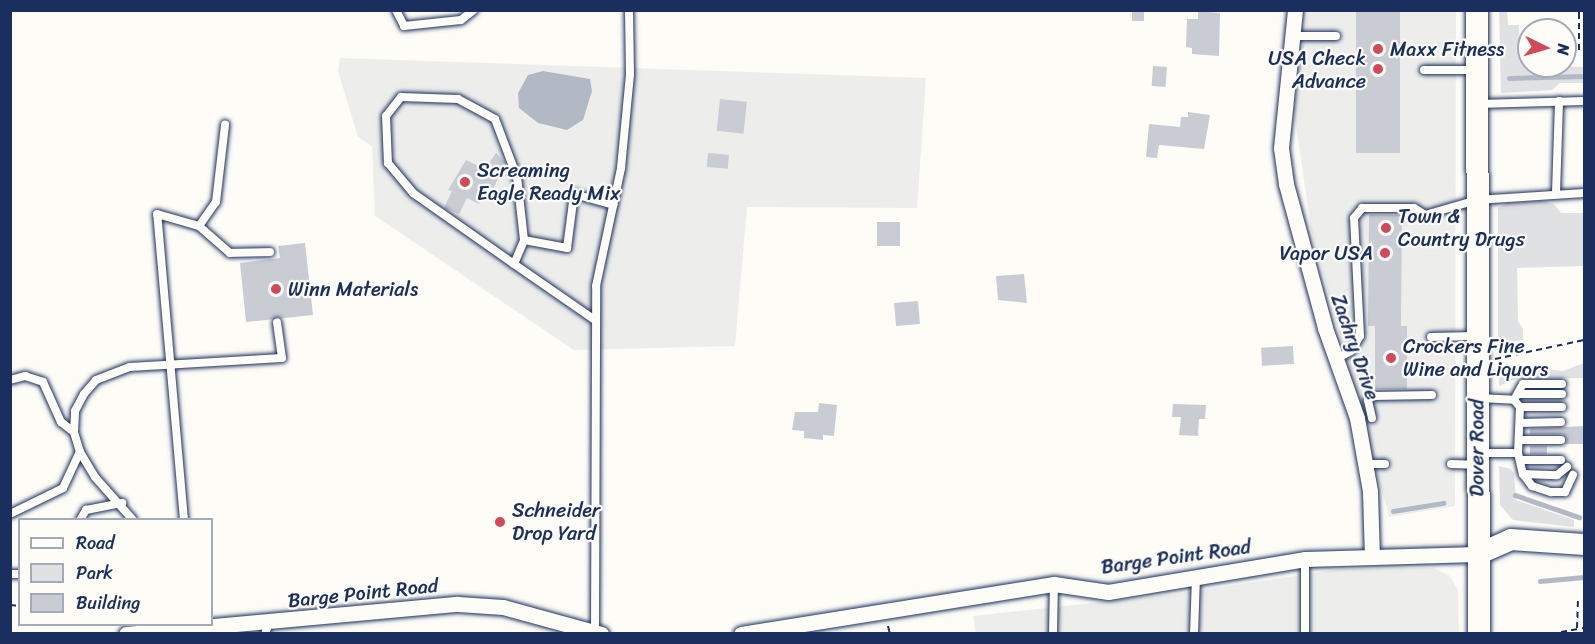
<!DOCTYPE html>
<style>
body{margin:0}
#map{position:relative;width:1595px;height:644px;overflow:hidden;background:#fdfcf7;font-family:Sriracha,sans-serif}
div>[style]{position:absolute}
.built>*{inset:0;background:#edeeec}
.green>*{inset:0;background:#e0e1e3}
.water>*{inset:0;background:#b3b8c5}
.stream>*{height:4.5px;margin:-2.25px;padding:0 2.25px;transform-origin:2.25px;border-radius:2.25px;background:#b3b8c5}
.building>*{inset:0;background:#c9ccd3;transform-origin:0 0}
.path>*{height:2px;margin-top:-1px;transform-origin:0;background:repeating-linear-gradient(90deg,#1b2f5e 0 6px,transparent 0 10.5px)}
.roads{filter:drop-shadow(0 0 2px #1b2f5e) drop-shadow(0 0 2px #1b2f5e)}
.lane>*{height:8px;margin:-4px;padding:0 4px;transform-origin:4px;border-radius:4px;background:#fdfcf7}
.street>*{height:15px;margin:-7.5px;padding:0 7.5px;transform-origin:7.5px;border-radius:7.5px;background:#fdfcf7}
.secondary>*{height:21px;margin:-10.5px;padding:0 10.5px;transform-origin:10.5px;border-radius:10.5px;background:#fdfcf7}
.primary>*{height:22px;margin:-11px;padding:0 11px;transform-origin:11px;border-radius:11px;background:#fdfcf7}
.dots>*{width:16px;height:16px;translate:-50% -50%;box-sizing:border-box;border:3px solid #fdfcf7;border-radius:50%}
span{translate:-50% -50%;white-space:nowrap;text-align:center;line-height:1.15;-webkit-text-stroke:4.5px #fdfcf7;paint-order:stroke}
.poi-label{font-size:20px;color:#1b2f5e}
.left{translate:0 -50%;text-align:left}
.right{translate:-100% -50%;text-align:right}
.street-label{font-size:20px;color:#1b2f5e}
.frame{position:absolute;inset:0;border:12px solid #1b2f5e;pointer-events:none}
.legend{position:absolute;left:18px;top:518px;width:195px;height:108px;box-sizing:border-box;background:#fdfcf7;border:2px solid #a3aaba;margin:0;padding:8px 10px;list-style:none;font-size:18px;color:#1b2f5e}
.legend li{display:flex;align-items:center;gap:12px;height:30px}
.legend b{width:30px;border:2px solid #a3aaba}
.north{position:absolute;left:1517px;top:18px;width:60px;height:60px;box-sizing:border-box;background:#fdfcf7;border:2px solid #a3aaba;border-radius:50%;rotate:95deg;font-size:16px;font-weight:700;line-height:24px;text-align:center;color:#1b2f5e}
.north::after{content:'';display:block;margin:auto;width:21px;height:27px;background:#d1495b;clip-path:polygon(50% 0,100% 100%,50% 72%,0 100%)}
</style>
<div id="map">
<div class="built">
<i style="clip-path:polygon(1308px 11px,1456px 11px,1455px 506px,1389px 517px,1311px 229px,1294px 111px)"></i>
<i style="clip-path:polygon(340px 58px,926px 78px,917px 208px,747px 207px,735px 346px,574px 350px,375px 216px,372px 146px,358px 137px,338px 71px)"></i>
<i style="clip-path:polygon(1434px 568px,1450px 576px,1458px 590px,1459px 633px,976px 634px,973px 616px,1176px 594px,1341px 569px)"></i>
</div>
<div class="green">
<i style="clip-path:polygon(1499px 11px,1507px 11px,1508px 25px,1519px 25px,1520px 55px,1529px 55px,1529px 66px,1584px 67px,1584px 83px,1560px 83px,1552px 90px,1501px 93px)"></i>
<i style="clip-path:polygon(1542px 201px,1554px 204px,1561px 213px,1584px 213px,1584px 266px,1517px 268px,1518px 321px,1523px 329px,1523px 340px,1498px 345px,1498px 208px,1508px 203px)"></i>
<i style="clip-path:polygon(1584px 363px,1584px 378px,1516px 379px,1499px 386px,1499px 371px,1511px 365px,1563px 371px)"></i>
<i style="clip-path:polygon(1499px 466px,1511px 469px,1514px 474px,1516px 500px,1574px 520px,1574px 527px,1513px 520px,1500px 505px)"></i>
</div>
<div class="water">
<i style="clip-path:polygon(543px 71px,590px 79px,592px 91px,583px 120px,567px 130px,538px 123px,519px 108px,518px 93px,528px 75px)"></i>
</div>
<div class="stream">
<i style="left:1509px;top:78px;width:75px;rotate:-1.5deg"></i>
<i style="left:1515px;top:495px;width:68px;rotate:19deg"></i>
<i style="left:1393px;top:511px;width:51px;rotate:-9.1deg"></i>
<i style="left:1540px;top:581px;width:44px;rotate:-5.2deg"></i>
</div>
<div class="building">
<i style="left:1132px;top:10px;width:12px;height:11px"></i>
<i style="left:1356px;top:10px;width:44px;height:143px"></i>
<i style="clip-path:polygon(1198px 11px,1220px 13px,1219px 56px,1192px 54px,1192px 48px,1186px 47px,1187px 19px,1198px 19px)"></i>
<i style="left:1153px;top:66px;width:14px;height:20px;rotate:4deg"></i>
<i style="left:720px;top:99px;width:27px;height:32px;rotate:6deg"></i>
<i style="clip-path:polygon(1188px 112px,1210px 115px,1204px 149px,1159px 145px,1157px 158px,1146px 157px,1149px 124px,1180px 127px,1181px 117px,1188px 117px)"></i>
<i style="clip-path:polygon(496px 153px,505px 162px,488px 201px,482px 198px,479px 204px,467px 198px,459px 214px,444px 208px,452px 191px,448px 190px,466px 160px,485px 169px)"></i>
<i style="left:708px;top:153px;width:21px;height:14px;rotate:5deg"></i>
<i style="clip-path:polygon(1369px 215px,1402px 215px,1401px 326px,1407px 326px,1407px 389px,1375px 389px,1375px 326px,1368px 326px)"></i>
<i style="left:877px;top:222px;width:23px;height:24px"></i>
<i style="clip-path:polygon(305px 243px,313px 315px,246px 322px,240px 263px,280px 258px,278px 246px)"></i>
<i style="clip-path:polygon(1024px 274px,1027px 303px,998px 300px,996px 276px)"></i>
<i style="left:918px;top:301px;width:23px;height:24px;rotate:85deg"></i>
<i style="left:1293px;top:346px;width:18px;height:32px;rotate:87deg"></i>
<i style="clip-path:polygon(819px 403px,837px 405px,834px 436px,823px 435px,823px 440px,804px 438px,804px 431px,792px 430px,795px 412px,818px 412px)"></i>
<i style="clip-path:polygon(1173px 404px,1206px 405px,1205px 419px,1199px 419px,1198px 436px,1179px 435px,1181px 417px,1172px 417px)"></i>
<i style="clip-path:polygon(1584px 426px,1584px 444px,1565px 444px,1566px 438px,1562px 434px,1530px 434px,1530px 429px)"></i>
<i style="left:1530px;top:446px;width:17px;height:8px"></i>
</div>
<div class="path">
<i style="left:1579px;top:50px;width:40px;rotate:-90deg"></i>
<i style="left:1495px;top:359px;width:91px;rotate:-12.1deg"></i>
<i style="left:10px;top:605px;width:10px;rotate:6deg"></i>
<i style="left:888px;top:626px;width:8px;rotate:76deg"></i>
<i style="left:1577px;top:628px;width:31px;rotate:-88deg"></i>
<i style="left:1561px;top:632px;width:23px;rotate:-10deg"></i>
</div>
<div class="roads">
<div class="lane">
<i style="left:396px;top:10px;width:18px;rotate:63deg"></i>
<i style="left:404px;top:26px;width:57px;rotate:-6deg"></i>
<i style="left:461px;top:20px;width:16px;rotate:-38deg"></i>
<i style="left:1292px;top:36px;width:44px"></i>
<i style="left:1424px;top:70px;width:51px"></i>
<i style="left:1478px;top:104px;width:106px;rotate:-1.6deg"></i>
<i style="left:1556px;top:193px;width:92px;rotate:-88.1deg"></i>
<i style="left:199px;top:226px;width:29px;rotate:-55deg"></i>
<i style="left:216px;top:202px;width:78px;rotate:-83.3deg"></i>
<i style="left:524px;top:240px;width:44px;rotate:10.5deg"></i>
<i style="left:567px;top:248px;width:54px;rotate:-82.6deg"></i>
<i style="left:574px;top:194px;width:41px;rotate:15.4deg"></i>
<i style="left:514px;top:264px;width:26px;rotate:-67deg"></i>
<i style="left:524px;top:240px;width:63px;rotate:-96.3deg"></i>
<i style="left:517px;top:177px;width:62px;rotate:-110.8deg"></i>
<i style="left:495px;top:119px;width:42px;rotate:-151.6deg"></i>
<i style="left:458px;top:99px;width:57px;rotate:-178deg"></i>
<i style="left:401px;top:97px;width:24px;rotate:128deg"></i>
<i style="left:386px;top:116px;width:47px;rotate:87.6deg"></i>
<i style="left:388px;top:163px;width:39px;rotate:50deg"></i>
<i style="left:413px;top:193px;width:123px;rotate:35.1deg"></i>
<i style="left:514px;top:264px;width:98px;rotate:34.7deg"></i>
<i style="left:1431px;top:337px;width:45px;rotate:-1.3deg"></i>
<i style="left:1336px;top:359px;width:17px;rotate:-28deg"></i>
<i style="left:1351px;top:351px;width:17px;rotate:-59deg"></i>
<i style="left:1360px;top:336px;width:118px;rotate:-92.9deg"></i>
<i style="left:1354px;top:218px;width:13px;rotate:-51deg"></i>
<i style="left:1362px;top:208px;width:52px"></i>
<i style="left:1414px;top:208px;width:13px;rotate:32deg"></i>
<i style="left:1425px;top:215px;width:54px;rotate:-16.1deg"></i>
<i style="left:1477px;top:200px;width:107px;rotate:-3.7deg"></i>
<i style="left:10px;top:380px;width:16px;rotate:-15deg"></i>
<i style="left:25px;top:376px;width:19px;rotate:18deg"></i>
<i style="left:43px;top:382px;width:44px;rotate:65.8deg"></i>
<i style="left:61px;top:422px;width:16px;rotate:38deg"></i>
<i style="left:1518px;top:394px;width:44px"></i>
<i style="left:1480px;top:398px;width:34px;rotate:3deg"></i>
<i style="left:1514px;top:400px;width:18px;rotate:-61deg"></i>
<i style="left:1523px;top:384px;width:39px"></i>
<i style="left:1514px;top:400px;width:9px;rotate:49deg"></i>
<i style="left:1520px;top:407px;width:46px;rotate:92.5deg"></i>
<i style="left:1520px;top:407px;width:42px"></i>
<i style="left:1372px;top:418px;width:18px;rotate:-103deg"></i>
<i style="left:1368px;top:400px;width:6px;rotate:-45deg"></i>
<i style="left:1372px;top:396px;width:60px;rotate:-1deg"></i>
<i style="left:1520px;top:423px;width:41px;rotate:-1.4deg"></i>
<i style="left:1519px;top:440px;width:42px"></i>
<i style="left:1482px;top:453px;width:36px"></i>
<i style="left:1518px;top:453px;width:22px;rotate:77deg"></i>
<i style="left:1523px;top:474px;width:15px;rotate:53deg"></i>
<i style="left:1532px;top:486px;width:20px;rotate:18deg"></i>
<i style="left:1551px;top:492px;width:14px"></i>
<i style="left:1565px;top:492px;width:19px;rotate:-65deg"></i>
<i style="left:1520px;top:460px;width:41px"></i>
<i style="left:1366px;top:464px;width:19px"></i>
<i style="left:1451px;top:464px;width:25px;rotate:2deg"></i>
<i style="left:1523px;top:474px;width:34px;rotate:2deg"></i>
<i style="left:1557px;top:475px;width:13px;rotate:-39deg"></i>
<i style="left:10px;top:514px;width:59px;rotate:-26.1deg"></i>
<i style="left:63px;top:488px;width:40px;rotate:-65deg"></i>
<i style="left:80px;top:520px;width:12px;rotate:-59deg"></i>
<i style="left:86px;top:510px;width:37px;rotate:-11deg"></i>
<i style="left:133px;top:520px;width:57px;rotate:-131.5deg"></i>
<i style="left:95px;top:477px;width:29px;rotate:-121deg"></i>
<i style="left:80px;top:452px;width:21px;rotate:-107deg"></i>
<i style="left:74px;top:432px;width:21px;rotate:-87deg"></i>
<i style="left:75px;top:411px;width:19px;rotate:-62deg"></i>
<i style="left:84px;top:394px;width:18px;rotate:-49deg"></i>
<i style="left:96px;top:380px;width:36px;rotate:-21deg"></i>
<i style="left:130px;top:367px;width:152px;rotate:-3.4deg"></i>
<i style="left:282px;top:358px;width:36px;rotate:-98deg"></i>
<i style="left:184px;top:520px;width:307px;rotate:-95deg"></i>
<i style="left:157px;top:214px;width:44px;rotate:15.9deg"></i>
<i style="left:199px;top:226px;width:41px;rotate:41.1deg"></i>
<i style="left:230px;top:253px;width:40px;rotate:-1.4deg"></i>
<i style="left:1305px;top:559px;width:75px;rotate:90deg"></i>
<i style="left:10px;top:574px;width:10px"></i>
<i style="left:595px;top:632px;width:346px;rotate:-89.8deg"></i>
<i style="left:596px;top:286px;width:121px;rotate:-78deg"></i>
<i style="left:621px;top:168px;width:94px;rotate:-84.5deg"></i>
<i style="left:630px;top:74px;width:64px;rotate:-90.9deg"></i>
<i style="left:265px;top:634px;width:12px;rotate:-70deg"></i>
<i style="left:1053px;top:634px;width:50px;rotate:-88.9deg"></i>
<i style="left:1194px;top:634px;width:56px;rotate:-88deg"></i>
</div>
<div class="street">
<i style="left:1295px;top:10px;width:139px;rotate:95.8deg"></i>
<i style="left:1281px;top:148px;width:36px;rotate:82deg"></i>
<i style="left:1286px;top:184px;width:149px;rotate:74.8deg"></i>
<i style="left:1325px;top:328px;width:96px;rotate:70.4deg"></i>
<i style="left:1357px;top:418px;width:74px;rotate:79.9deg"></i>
<i style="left:1370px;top:491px;width:66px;rotate:88.3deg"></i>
<i style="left:126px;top:634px;width:333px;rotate:-5.2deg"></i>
<i style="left:458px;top:604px;width:45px;rotate:3.8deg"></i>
<i style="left:503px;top:607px;width:102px;rotate:15.4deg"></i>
<i style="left:741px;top:634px;width:317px;rotate:-9.1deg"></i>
<i style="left:1054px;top:584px;width:55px;rotate:8.4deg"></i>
<i style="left:1108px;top:592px;width:200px;rotate:-9.5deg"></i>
<i style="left:1305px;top:559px;width:172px;rotate:-1.7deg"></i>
</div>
<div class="secondary">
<i style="left:1477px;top:554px;width:36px;rotate:-24deg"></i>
<i style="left:1510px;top:539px;width:74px;rotate:3.9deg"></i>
</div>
<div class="primary">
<i style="left:1477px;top:10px;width:624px;rotate:89.82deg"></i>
</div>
</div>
<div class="dots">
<i style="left:1378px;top:49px;background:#d1495b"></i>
<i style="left:1378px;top:69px;background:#d1495b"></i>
<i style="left:465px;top:182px;background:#d1495b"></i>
<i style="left:1386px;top:228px;background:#d1495b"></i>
<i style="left:1385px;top:253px;background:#d1495b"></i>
<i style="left:276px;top:289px;background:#d1495b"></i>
<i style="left:1391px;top:358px;background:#d1495b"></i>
<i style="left:500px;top:522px;background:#d1495b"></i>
</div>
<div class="poi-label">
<span class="left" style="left:1390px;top:49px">Maxx Fitness</span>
<span class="right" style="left:1366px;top:70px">USA Check<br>Advance</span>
<span class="left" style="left:477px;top:182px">Screaming<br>Eagle Ready Mix</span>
<span class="left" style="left:1398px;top:228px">Town &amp;<br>Country Drugs</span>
<span class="right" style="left:1373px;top:253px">Vapor USA</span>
<span class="left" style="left:288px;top:289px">Winn Materials</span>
<span class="left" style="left:1403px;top:358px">Crockers Fine<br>Wine and Liquors</span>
<span class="left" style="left:512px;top:522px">Schneider<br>Drop Yard</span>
</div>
<div class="street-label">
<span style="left:1355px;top:347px;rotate:71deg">Zachry Drive</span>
<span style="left:1477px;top:448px;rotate:-90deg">Dover Road</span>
<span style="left:1176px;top:557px;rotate:-8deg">Barge Point Road</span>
<span style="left:363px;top:593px;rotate:-6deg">Barge Point Road</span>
</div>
<div class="frame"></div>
<ul class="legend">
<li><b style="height:8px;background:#fdfcf7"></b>Road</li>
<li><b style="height:16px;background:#e0e1e3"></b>Park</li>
<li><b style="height:16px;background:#c9ccd3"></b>Building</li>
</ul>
<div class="north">N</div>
</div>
